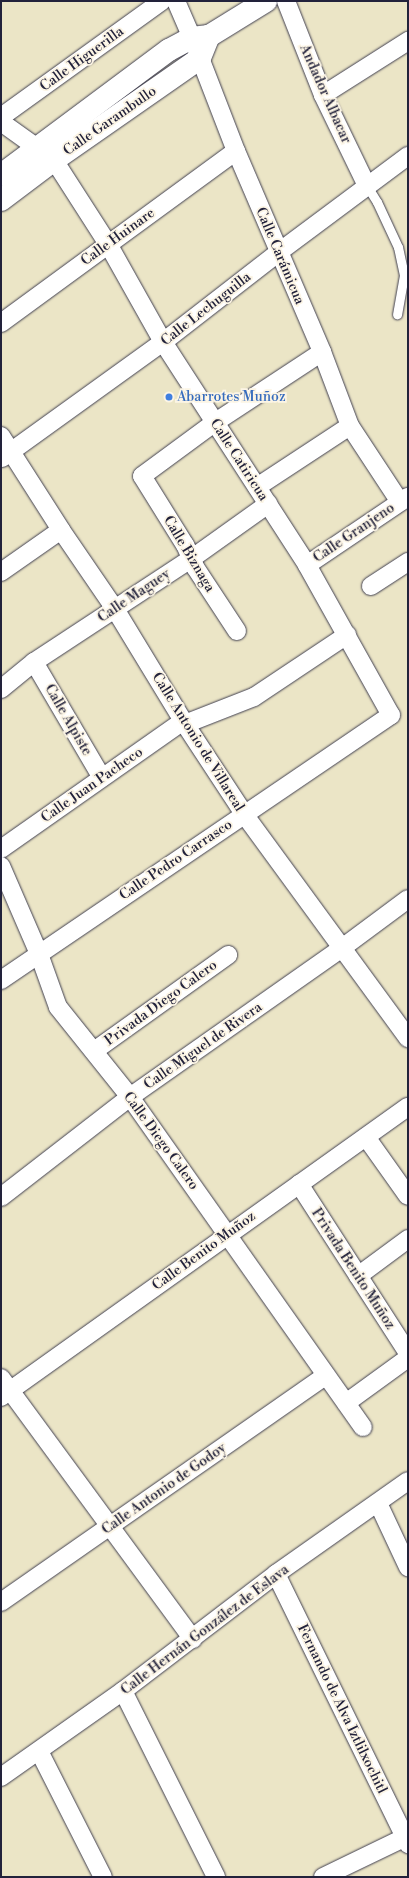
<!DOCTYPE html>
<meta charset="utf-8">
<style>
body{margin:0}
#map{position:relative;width:409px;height:1878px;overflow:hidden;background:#ebe5c6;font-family:"Libre Bodoni",serif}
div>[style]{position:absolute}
.roads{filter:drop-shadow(0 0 1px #403f50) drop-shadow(0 0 1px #403f50)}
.service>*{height:9px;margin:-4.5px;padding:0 4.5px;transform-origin:4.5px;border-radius:4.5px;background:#fff}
.minor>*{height:18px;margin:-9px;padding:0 9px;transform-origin:9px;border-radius:9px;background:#fff}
.tertiary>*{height:22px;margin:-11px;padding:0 11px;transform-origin:11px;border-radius:11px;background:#fff}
.dots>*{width:11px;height:11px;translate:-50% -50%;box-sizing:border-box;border:2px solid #fcf5e5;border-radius:50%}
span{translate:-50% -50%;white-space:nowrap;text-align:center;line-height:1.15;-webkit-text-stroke:3.5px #fcf5e5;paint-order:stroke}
.street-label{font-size:14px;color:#22223b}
.shop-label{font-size:14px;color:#366cbe}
.left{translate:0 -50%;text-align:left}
.frame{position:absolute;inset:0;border:2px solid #22223b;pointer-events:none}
</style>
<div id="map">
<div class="roads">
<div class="service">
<i style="left:367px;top:186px;width:19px;rotate:58deg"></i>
<i style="left:377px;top:202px;width:50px;rotate:65deg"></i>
<i style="left:398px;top:247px;width:29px;rotate:78deg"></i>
<i style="left:404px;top:275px;width:40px;rotate:100deg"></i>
</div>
<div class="minor">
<i style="left:176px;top:1px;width:48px;rotate:66.6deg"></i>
<i style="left:195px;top:45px;width:114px;rotate:68.9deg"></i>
<i style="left:236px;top:151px;width:219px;rotate:66.8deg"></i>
<i style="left:322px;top:352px;width:79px;rotate:69.3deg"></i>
<i style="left:350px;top:426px;width:91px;rotate:56.7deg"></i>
<i style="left:286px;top:1px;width:101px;rotate:68.5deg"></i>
<i style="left:323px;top:95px;width:101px;rotate:64.2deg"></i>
<i style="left:323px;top:95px;width:101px;rotate:-32.4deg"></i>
<i style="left:1px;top:117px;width:198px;rotate:-35.8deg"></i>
<i style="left:1px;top:122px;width:65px;rotate:35.6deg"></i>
<i style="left:54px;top:160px;width:100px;rotate:57.3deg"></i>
<i style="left:108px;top:244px;width:112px;rotate:60.7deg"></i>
<i style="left:163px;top:342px;width:265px;rotate:57.1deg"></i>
<i style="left:307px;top:565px;width:172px;rotate:60.8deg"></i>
<i style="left:391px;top:715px;width:472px;rotate:145.8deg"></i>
<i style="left:1px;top:323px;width:291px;rotate:-36.2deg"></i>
<i style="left:1px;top:436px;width:112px;rotate:57.4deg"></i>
<i style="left:61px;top:530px;width:96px;rotate:55.6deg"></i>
<i style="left:115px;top:609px;width:131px;rotate:58.7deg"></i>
<i style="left:183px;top:721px;width:111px;rotate:56.7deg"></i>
<i style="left:244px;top:814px;width:278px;rotate:53.8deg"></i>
<i style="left:2px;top:458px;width:198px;rotate:-35.8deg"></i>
<i style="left:163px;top:342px;width:147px;rotate:-37.8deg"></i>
<i style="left:279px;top:252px;width:161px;rotate:-36.7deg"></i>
<i style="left:257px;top:487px;width:111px;rotate:-33.3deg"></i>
<i style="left:307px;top:565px;width:122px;rotate:-34deg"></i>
<i style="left:1px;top:572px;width:73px;rotate:-35deg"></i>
<i style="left:371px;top:586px;width:44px;rotate:-33deg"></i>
<i style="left:237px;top:631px;width:77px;rotate:-123.3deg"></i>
<i style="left:195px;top:567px;width:24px;rotate:-114deg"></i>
<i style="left:185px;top:545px;width:81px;rotate:-121.9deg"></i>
<i style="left:142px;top:476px;width:89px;rotate:-36.4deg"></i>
<i style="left:214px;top:423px;width:129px;rotate:-33.3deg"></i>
<i style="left:34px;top:662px;width:134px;rotate:59.6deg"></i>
<i style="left:1px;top:689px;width:43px;rotate:-39.3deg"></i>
<i style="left:34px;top:662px;width:188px;rotate:-33.3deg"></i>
<i style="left:191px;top:559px;width:95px;rotate:-35.5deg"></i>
<i style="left:185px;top:724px;width:74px;rotate:-21.4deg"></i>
<i style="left:254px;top:697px;width:112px;rotate:-33.7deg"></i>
<i style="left:1px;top:849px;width:223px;rotate:-35.1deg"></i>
<i style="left:1px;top:866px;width:96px;rotate:66.6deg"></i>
<i style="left:39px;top:954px;width:56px;rotate:70.3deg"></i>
<i style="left:58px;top:1007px;width:115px;rotate:51.3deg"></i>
<i style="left:130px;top:1097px;width:404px;rotate:54.8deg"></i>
<i style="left:94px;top:1051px;width:165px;rotate:-35.6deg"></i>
<i style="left:366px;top:1137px;width:72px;rotate:54.6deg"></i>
<i style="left:299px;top:1184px;width:201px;rotate:57.2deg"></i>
<i style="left:1px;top:1197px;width:163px;rotate:-37.8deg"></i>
<i style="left:130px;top:1097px;width:259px;rotate:-35.1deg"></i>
<i style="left:342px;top:948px;width:82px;rotate:-36.6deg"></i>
<i style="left:358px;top:1276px;width:62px;rotate:-36.5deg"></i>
<i style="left:1px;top:1378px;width:324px;rotate:53.7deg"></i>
<i style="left:1px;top:1397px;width:500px;rotate:-35.5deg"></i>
<i style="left:346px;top:1403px;width:77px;rotate:-36deg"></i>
<i style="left:378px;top:1503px;width:71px;rotate:64.9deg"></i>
<i style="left:276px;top:1574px;width:301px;rotate:63.9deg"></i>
<i style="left:1px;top:1602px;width:396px;rotate:-34.9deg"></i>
<i style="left:123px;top:1691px;width:208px;rotate:63.4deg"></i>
<i style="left:39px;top:1751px;width:141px;rotate:63.1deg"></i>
<i style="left:1px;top:1777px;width:149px;rotate:-35.2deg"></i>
<i style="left:123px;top:1691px;width:193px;rotate:-37.4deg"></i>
<i style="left:276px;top:1574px;width:161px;rotate:-35.2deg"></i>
<i style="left:323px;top:1877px;width:94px;rotate:-25.8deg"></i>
</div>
<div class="tertiary">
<i style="left:1px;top:175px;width:209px;rotate:-36.7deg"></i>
<i style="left:169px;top:50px;width:26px;rotate:-28deg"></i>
<i style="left:192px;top:38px;width:17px;rotate:-7deg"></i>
<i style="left:209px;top:36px;width:67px;rotate:-31.6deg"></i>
<i style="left:1px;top:200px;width:66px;rotate:-37deg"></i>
<i style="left:54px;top:160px;width:178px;rotate:-34.9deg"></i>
<i style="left:200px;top:58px;width:24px;rotate:-68deg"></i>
</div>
</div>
<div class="dots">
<i style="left:169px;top:397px;background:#3f7fe0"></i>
</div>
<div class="street-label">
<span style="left:82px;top:59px;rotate:-36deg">Calle Higuerilla</span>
<span style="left:325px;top:94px;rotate:66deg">Andador Albacar</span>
<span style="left:110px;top:121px;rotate:-35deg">Calle Garambullo</span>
<span style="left:118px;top:237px;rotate:-36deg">Calle Huinare</span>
<span style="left:280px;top:256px;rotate:67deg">Calle Carámicua</span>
<span style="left:206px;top:309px;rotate:-38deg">Calle Lechuguilla</span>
<span style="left:239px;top:460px;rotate:57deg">Calle Catiricua</span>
<span style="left:354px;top:533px;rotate:-34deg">Calle Granjeno</span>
<span style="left:189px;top:554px;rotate:59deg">Calle Biznaga</span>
<span style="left:134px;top:596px;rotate:-34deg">Calle Maguey</span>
<span style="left:68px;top:720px;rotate:60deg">Calle Alpiste</span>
<span style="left:198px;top:742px;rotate:58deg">Calle Antonio de Villareal</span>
<span style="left:92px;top:785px;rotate:-35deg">Calle Juan Pacheco</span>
<span style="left:176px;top:860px;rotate:-34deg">Calle Pedro Carrasco</span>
<span style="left:161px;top:1003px;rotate:-36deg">Privada Diego Calero</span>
<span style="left:203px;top:1046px;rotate:-35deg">Calle Miguel de Rivera</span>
<span style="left:161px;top:1141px;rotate:54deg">Calle Diego Calero</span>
<span style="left:204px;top:1251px;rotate:-36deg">Calle Benito Muñoz</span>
<span style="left:353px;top:1269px;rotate:57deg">Privada Benito Muñoz</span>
<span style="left:164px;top:1489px;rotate:-35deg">Calle Antonio de Godoy</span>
<span style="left:205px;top:1630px;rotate:-37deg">Calle Hernán González de Eslava</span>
<span style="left:342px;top:1709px;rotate:64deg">Fernando de Alva Iztlilxochitl</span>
</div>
<div class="shop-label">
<span class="left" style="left:177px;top:397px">Abarrotes Muñoz</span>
</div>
<div class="frame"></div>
</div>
